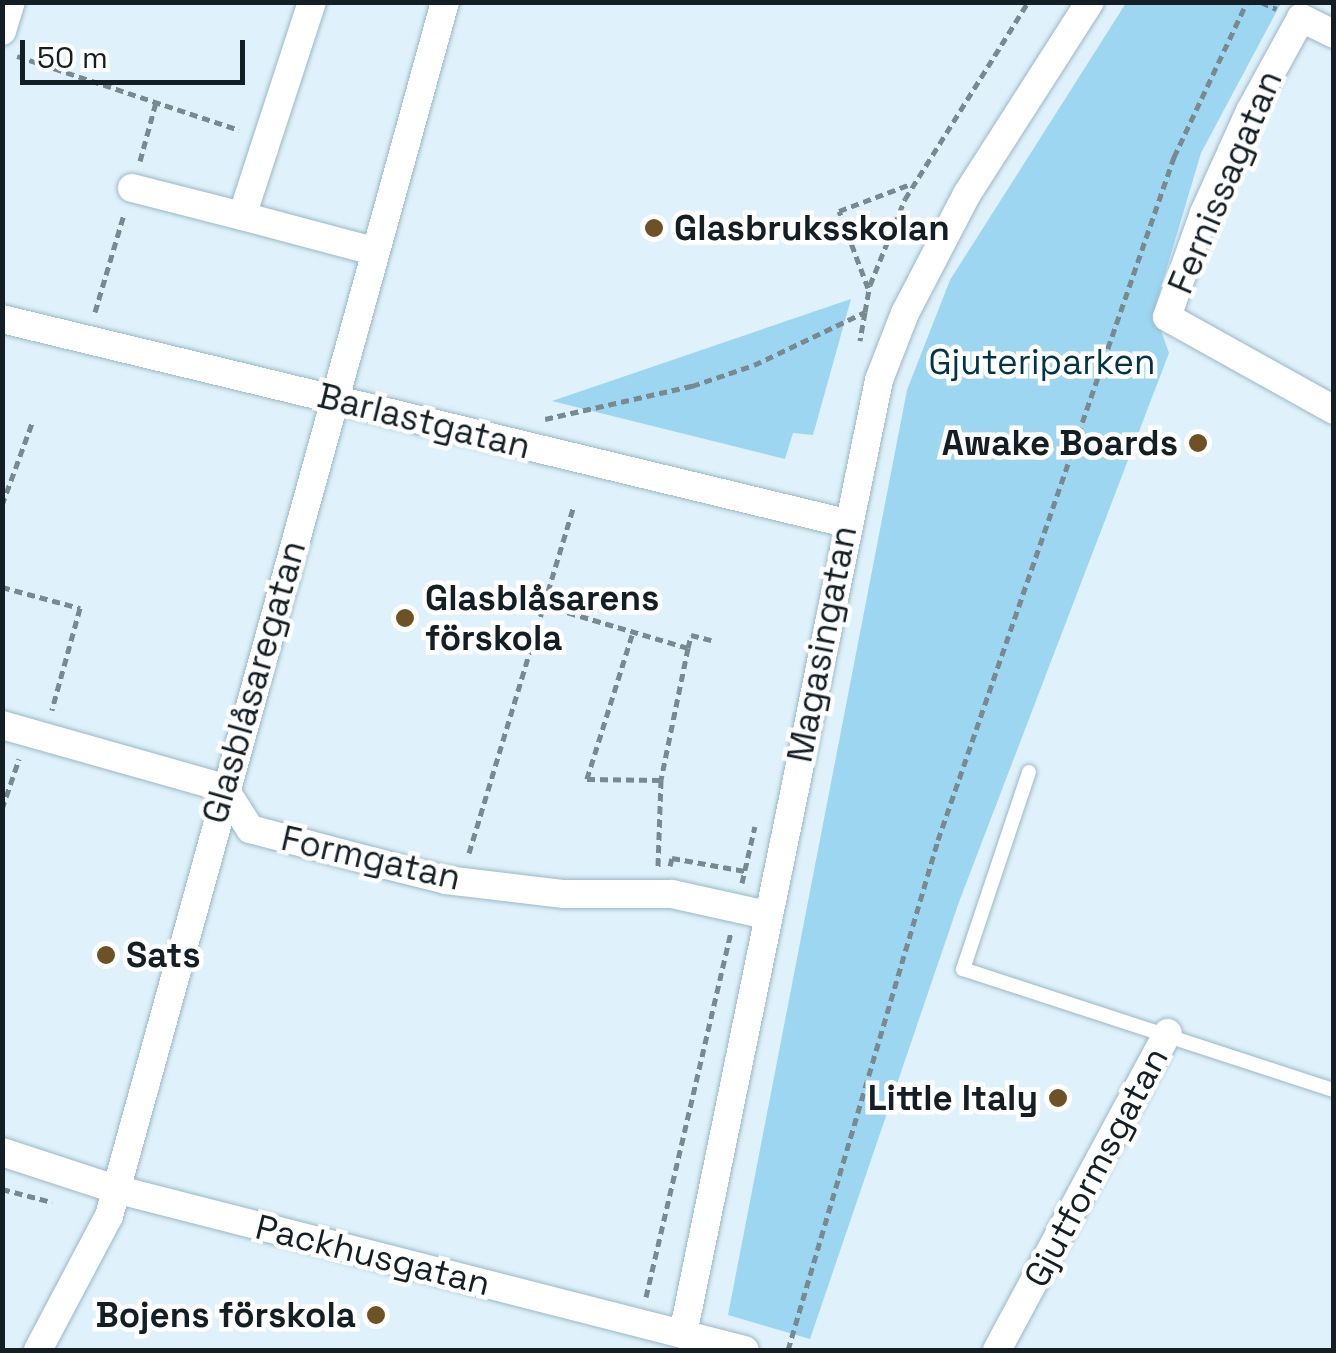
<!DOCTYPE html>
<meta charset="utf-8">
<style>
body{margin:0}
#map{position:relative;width:1336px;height:1353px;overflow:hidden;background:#dff2fb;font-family:"Space Grotesk",sans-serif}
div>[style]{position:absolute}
.green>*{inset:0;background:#9dd6f1}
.path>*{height:5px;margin-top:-2.5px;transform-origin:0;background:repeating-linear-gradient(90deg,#798990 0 8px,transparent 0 13px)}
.roads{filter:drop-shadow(0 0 2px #99b8c7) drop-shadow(0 0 2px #99b8c7)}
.lane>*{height:14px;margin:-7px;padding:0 7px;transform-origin:7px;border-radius:7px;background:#fff}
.street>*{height:28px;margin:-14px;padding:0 14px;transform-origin:14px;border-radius:14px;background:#fff}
.dots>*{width:28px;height:28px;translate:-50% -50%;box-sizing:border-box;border:5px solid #fff;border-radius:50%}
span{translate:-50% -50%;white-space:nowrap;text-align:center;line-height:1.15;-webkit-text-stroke:9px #fff;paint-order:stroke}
.street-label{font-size:35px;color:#131f25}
.poi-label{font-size:35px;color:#131f25;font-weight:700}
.left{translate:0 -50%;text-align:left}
.right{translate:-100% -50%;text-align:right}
.park-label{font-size:35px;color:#003549}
.frame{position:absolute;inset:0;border:5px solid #131f25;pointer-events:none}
.scale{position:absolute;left:20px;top:40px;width:225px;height:45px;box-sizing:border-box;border:5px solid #131f25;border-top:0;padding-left:12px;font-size:30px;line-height:35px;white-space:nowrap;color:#131f25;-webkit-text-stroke:8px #fff;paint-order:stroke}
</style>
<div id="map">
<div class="green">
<i style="clip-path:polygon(1126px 3px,1281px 3px,1201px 153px,1154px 311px,1169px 353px,959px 902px,810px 1339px,728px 1315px,907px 390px,950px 280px)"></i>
<i style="clip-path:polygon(851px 299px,813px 435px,793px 433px,785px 459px,552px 401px)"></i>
</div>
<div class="path">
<i style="left:1261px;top:2px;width:17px;rotate:24deg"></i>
<i style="left:17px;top:56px;width:234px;rotate:18.4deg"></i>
<i style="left:140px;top:161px;width:61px;rotate:-74.8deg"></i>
<i style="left:868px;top:288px;width:82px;rotate:-110.6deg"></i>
<i style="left:839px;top:211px;width:77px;rotate:-20.6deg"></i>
<i style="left:95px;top:312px;width:102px;rotate:-73.5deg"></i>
<i style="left:865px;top:312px;width:27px;rotate:-80deg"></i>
<i style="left:870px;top:285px;width:93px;rotate:-67.9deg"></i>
<i style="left:905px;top:199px;width:232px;rotate:-58deg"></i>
<i style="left:545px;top:419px;width:151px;rotate:-12.7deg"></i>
<i style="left:692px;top:386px;width:65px;rotate:-18.7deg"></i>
<i style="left:754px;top:365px;width:123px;rotate:-25.5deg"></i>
<i style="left:865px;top:312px;width:29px;rotate:100deg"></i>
<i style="left:2px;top:505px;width:87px;rotate:-69.9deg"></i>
<i style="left:2px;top:587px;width:81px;rotate:15.1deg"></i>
<i style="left:80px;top:608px;width:106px;rotate:105.4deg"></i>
<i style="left:543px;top:605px;width:151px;rotate:16.5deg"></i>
<i style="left:688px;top:648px;width:135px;rotate:101.6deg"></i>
<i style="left:661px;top:780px;width:88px;rotate:92deg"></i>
<i style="left:632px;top:635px;width:151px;rotate:107.4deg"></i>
<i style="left:587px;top:779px;width:74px;rotate:0.8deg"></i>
<i style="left:688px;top:648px;width:13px;rotate:-77deg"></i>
<i style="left:691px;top:635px;width:21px;rotate:14deg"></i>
<i style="left:2px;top:809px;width:53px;rotate:-71.2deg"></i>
<i style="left:469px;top:853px;width:363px;rotate:-73.2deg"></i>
<i style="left:670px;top:866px;width:8px;rotate:-76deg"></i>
<i style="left:672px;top:858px;width:74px;rotate:10.1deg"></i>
<i style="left:742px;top:883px;width:58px;rotate:-77.2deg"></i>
<i style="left:2px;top:1189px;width:52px;rotate:14.6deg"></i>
<i style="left:646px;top:1297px;width:374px;rotate:-76.9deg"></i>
<i style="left:788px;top:1350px;width:532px;rotate:-73.61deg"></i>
<i style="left:938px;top:840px;width:723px;rotate:-70.94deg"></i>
<i style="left:1174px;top:157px;width:171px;rotate:-64.8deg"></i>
</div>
<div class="roads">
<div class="lane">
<i style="left:1029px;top:772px;width:208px;rotate:108.5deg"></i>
<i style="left:963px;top:969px;width:390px;rotate:18.1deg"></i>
</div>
<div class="street">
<i style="left:312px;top:2px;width:225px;rotate:108.1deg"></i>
<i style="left:242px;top:216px;width:137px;rotate:14.9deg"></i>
<i style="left:2px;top:31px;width:30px;rotate:-73deg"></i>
<i style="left:1334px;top:34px;width:37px;rotate:-154deg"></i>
<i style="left:1301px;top:18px;width:106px;rotate:118.7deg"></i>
<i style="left:1250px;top:111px;width:112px;rotate:114.3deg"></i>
<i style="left:1204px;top:213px;width:110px;rotate:109.6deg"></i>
<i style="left:1167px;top:317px;width:191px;rotate:29.1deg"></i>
<i style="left:132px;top:188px;width:114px;rotate:14.3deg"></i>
<i style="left:2px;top:319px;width:868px;rotate:13.59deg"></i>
<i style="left:2px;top:725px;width:231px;rotate:15.8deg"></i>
<i style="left:224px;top:788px;width:49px;rotate:57.6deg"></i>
<i style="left:250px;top:829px;width:141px;rotate:14.8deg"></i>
<i style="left:386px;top:865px;width:62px;rotate:14deg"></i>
<i style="left:446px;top:880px;width:119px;rotate:6.8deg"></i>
<i style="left:564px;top:894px;width:108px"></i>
<i style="left:672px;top:894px;width:97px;rotate:12.5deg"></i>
<i style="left:2px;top:1152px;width:119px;rotate:18.1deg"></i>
<i style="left:115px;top:1189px;width:650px;rotate:14.34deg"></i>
<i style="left:683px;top:1334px;width:974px;rotate:-78.39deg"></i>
<i style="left:879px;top:380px;width:72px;rotate:-68.8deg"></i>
<i style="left:905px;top:313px;width:134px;rotate:-62.5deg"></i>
<i style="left:967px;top:194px;width:228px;rotate:-57.4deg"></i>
<i style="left:38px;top:1350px;width:152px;rotate:-62.1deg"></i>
<i style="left:109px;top:1216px;width:1260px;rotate:-74.53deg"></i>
<i style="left:997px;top:1350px;width:360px;rotate:-61.7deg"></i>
</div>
</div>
<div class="dots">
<i style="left:654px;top:228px;background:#6d5225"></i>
<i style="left:1198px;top:443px;background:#6d5225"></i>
<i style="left:405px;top:618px;background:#6d5225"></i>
<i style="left:106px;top:955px;background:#6d5225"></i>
<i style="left:1058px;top:1098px;background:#6d5225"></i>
<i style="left:376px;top:1315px;background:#6d5225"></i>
</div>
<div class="street-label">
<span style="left:1225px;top:182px;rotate:-67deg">Fernissagatan</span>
<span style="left:424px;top:421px;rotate:14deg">Barlastgatan</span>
<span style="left:822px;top:644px;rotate:-79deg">Magasingatan</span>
<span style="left:254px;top:682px;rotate:-74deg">Glasblåsaregatan</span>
<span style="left:371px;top:858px;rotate:13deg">Formgatan</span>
<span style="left:1096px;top:1167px;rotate:-62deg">Gjutformsgatan</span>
<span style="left:373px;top:1255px;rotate:14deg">Packhusgatan</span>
</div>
<div class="poi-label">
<span class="left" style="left:674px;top:228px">Glasbruksskolan</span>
<span class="right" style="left:1178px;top:443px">Awake Boards</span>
<span class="left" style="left:425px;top:618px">Glasblåsarens<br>förskola</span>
<span class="left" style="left:126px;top:955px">Sats</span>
<span class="right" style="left:1038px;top:1098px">Little Italy</span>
<span class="right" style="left:356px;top:1315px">Bojens förskola</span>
</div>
<div class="park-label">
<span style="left:1042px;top:362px">Gjuteriparken</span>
</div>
<div class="frame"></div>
<div class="scale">50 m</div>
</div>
